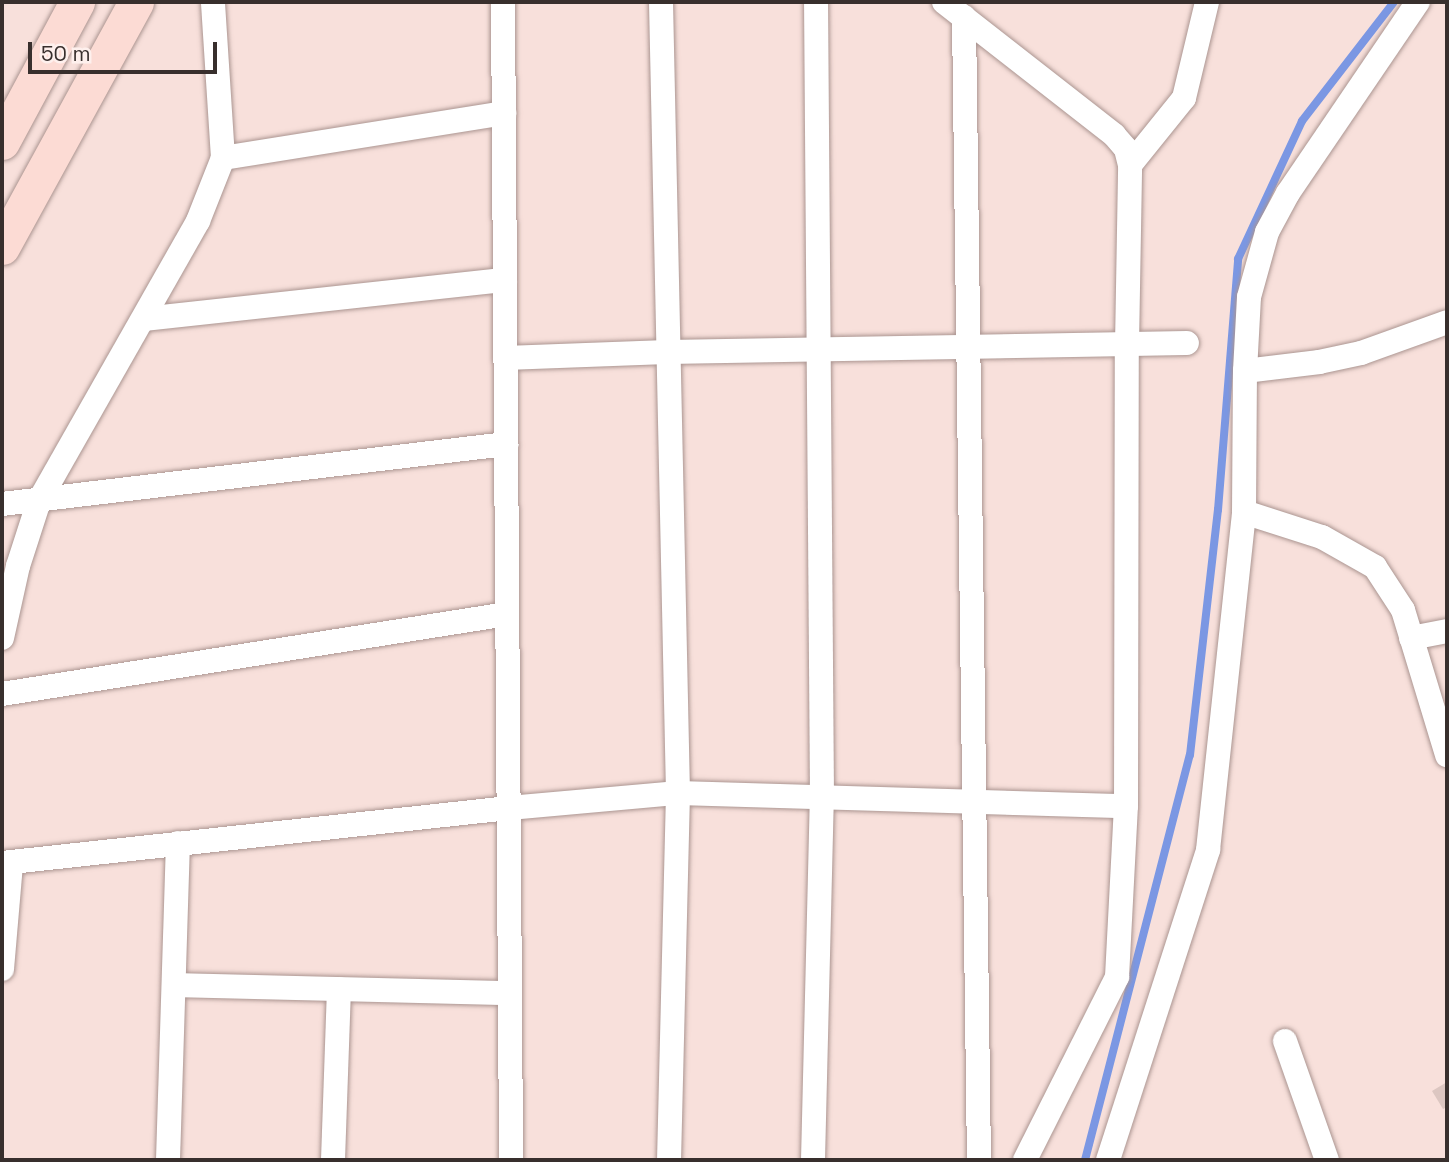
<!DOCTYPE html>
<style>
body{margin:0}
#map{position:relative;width:1449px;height:1162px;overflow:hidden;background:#f8e0db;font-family:"Space Grotesk",sans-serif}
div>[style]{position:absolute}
.stream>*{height:8px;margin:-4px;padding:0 4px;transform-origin:4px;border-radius:4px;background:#7b97e3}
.building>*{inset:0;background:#dcc6c1}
.roads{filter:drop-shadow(0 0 2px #ab9591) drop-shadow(0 0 2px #ab9591)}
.minor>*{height:24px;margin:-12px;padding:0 12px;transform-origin:12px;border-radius:12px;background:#fff}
.secondary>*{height:35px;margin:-17.5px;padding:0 17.5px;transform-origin:17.5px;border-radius:17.5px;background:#fcdbd4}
span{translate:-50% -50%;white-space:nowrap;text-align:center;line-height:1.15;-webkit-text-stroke:5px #fef0ed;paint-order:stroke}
.frame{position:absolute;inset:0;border:4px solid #382f2d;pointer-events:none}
.scale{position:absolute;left:28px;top:42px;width:189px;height:32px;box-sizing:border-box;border:4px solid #382f2d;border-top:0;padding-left:9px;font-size:21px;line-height:24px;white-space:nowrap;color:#382f2d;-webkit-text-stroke:5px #fef0ed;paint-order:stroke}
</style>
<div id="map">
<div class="stream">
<i style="left:1085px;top:1160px;width:418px;rotate:-75.5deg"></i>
<i style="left:1190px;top:755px;width:247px;rotate:-83.5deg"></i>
<i style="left:1218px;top:510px;width:252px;rotate:-85.4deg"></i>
<i style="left:1238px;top:259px;width:152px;rotate:-65.1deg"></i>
<i style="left:1302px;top:121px;width:150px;rotate:-52.3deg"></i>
</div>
<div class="building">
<i style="clip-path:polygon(1447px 1082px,1447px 1107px,1443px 1109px,1432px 1091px)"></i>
</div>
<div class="roads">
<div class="minor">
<i style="left:503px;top:2px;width:1158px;rotate:89.6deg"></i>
<i style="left:661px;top:2px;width:791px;rotate:88.77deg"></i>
<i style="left:678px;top:793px;width:367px;rotate:91.4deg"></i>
<i style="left:944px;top:2px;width:216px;rotate:38deg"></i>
<i style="left:1114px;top:135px;width:18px;rotate:49deg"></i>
<i style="left:1126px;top:149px;width:16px;rotate:76deg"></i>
<i style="left:964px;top:17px;width:1143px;rotate:89.25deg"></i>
<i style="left:223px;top:158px;width:285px;rotate:-9.1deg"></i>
<i style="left:144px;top:319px;width:363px;rotate:-6.2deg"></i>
<i style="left:505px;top:358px;width:162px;rotate:-2.1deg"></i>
<i style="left:667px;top:352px;width:520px;rotate:-0.99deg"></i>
<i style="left:1245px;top:371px;width:75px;rotate:-6.9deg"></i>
<i style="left:1319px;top:362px;width:43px;rotate:-12.1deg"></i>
<i style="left:1361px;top:353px;width:91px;rotate:-19.8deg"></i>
<i style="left:2px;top:504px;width:508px;rotate:-6.79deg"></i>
<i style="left:1244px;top:512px;width:82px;rotate:17.8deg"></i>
<i style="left:1322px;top:537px;width:61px;rotate:29.5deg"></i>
<i style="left:1375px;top:567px;width:51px;rotate:56.9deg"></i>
<i style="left:1403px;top:610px;width:152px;rotate:73.1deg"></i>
<i style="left:2px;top:638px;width:74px;rotate:-77.5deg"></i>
<i style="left:18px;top:566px;width:68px;rotate:-72.1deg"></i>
<i style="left:39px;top:501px;width:322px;rotate:-60.4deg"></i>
<i style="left:198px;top:221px;width:68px;rotate:-68.4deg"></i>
<i style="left:223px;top:158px;width:156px;rotate:-93.7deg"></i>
<i style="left:1411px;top:638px;width:37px;rotate:-11deg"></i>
<i style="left:2px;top:694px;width:511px;rotate:-9deg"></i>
<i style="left:2px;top:863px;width:510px;rotate:-6.19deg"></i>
<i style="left:509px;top:808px;width:170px;rotate:-5.1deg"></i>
<i style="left:678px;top:793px;width:448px;rotate:1.7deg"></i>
<i style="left:2px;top:969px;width:105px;rotate:-85.1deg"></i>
<i style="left:174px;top:985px;width:336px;rotate:1.4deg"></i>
<i style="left:1285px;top:1041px;width:126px;rotate:70.6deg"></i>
<i style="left:168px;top:1160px;width:317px;rotate:-88.2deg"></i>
<i style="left:333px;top:1160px;width:171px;rotate:-88deg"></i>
<i style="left:813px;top:1160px;width:364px;rotate:-88.6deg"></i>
<i style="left:822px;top:796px;width:794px;rotate:-90.43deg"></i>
<i style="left:1025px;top:1160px;width:205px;rotate:-63.3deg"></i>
<i style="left:1117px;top:977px;width:171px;rotate:-87deg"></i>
<i style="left:1126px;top:806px;width:461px;rotate:-89.9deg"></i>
<i style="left:1127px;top:345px;width:180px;rotate:-89deg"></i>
<i style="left:1130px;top:165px;width:86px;rotate:-51.1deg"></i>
<i style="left:1184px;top:98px;width:99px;rotate:-76.5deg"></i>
<i style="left:1108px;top:1160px;width:326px;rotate:-72.1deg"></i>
<i style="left:1208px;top:850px;width:340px;rotate:-83.9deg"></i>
<i style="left:1244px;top:512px;width:141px;rotate:-89.6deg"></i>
<i style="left:1245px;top:371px;width:74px;rotate:-86.9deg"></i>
<i style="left:1249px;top:297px;width:67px;rotate:-74.5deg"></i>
<i style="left:1267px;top:232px;width:44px;rotate:-61.7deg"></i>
<i style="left:1288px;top:193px;width:231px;rotate:-55.8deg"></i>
</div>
<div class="secondary">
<i style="left:2px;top:142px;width:159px;rotate:-61.8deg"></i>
<i style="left:2px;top:247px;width:279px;rotate:-61.3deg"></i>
</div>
</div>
<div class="frame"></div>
<div class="scale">50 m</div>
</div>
